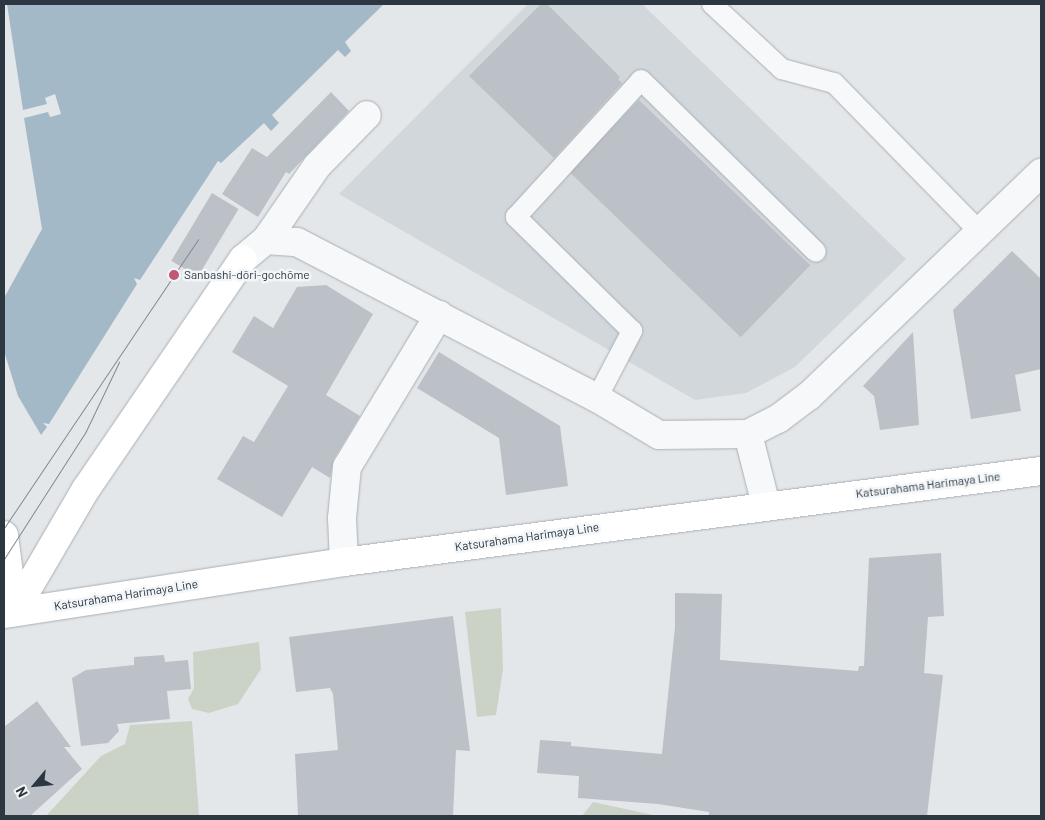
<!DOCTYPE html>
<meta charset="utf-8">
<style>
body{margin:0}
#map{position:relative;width:1045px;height:820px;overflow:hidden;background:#e4e7ea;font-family:Barlow,sans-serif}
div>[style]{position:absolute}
.built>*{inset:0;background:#d2d7dc}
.green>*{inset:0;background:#cbd3c6}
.water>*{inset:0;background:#a3b9c7}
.building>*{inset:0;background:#bbc1c7;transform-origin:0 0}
.roads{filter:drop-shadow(0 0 1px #a9afb4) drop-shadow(0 0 1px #a9afb4)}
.lane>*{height:20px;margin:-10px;padding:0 10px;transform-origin:10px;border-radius:10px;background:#f6f8f9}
.street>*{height:28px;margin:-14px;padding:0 14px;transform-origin:14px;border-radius:14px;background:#f6f8f9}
.secondary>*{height:28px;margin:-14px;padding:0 14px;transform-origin:14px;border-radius:14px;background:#fff}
.primary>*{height:28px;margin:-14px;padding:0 14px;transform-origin:14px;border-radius:14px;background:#fff}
.tram>*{height:1px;margin:-0.5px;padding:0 0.5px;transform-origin:0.5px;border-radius:0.5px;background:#7f8993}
.dots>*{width:14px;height:14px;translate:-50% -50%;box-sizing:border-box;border:2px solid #f3f6f8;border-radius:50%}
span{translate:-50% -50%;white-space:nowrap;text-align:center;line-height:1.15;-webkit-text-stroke:5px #f3f6f8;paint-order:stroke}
.poi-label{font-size:12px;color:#2d3741}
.left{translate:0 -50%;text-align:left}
.street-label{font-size:12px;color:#2d3741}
.frame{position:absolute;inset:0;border:5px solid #2d3741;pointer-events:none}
.north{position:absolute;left:10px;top:760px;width:50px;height:50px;-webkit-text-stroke:4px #f3f6f8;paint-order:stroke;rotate:242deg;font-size:14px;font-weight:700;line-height:20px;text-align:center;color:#2d3741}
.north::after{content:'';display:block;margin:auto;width:18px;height:22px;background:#2d3741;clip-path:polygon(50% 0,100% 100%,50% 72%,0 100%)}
</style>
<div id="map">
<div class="built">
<i style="clip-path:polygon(528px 4px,642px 4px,906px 259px,795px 367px,746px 393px,695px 400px,339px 194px)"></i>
</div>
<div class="green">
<i style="clip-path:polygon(501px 608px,503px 669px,496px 715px,477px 717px,465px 612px)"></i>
<i style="clip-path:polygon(259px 642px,261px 669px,238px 704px,209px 713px,192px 709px,188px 699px,194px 688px,193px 652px)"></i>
<i style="clip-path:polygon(192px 721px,199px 816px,46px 816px,101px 756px,125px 744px,130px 725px)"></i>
<i style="clip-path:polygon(593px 802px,653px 815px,655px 816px,582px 816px)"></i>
</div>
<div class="water">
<i style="clip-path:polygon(7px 4px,384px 4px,345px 42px,351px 51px,345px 57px,338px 50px,272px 115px,279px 123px,271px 131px,264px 123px,221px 163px,218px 161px,140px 280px,134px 278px,137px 284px,49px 424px,43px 423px,47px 427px,41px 435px,18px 396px,4px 351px,4px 298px,42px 229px,24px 118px,48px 112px,50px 117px,61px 114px,55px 94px,45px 98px,47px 104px,23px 110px)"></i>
</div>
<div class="building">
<i style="clip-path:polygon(541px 4px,547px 4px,620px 77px,618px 79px,622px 83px,554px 158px,469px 76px)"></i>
<i style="clip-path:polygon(331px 92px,349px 111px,289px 174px,286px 172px,258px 217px,222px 194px,252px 148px,267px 157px)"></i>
<i style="left:639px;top:100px;width:238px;height:100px;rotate:44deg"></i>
<i style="left:212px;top:193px;width:31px;height:79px;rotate:31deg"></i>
<i style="clip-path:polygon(1012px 251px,1041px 279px,1041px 369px,1015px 375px,1021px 411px,971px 419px,953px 310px)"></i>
<i style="clip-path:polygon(326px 285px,373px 314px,326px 395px,360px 416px,334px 459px,330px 478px,312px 467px,282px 517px,217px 479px,243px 436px,254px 442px,288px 386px,232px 352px,254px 316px,273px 328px,297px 287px)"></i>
<i style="clip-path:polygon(913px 332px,919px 425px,880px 430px,874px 396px,863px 386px)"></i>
<i style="clip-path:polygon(439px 352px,560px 426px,568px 486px,506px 495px,499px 438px,417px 388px)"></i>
<i style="clip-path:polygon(941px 553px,944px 616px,928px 617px,924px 673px,943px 675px,927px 816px,709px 816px,709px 812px,658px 804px,578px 798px,579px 776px,537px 773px,540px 740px,571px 742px,571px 746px,662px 754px,675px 627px,675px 593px,722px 594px,720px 660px,858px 671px,859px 666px,864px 666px,869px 558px)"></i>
<i style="clip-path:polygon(453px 616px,470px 751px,456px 750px,453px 816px,298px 816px,295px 754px,338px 750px,333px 694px,330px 688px,296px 692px,289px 637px)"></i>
<i style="clip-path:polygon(164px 655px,165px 662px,188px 660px,191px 689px,167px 691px,170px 719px,117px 724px,119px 731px,108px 743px,81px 746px,72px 678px,86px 670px,134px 665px,134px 657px)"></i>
<i style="clip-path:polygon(37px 701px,71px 747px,64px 747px,82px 769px,30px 816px,4px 816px,4px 727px)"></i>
</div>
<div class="roads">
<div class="lane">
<i style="left:712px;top:4px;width:96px;rotate:42.9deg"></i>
<i style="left:782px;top:69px;width:54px;rotate:15.1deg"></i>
<i style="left:834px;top:83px;width:209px;rotate:45.6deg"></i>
<i style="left:597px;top:398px;width:76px;rotate:-62.4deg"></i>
<i style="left:632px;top:331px;width:163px;rotate:-135.5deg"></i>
<i style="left:516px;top:217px;width:185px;rotate:-47.6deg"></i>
<i style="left:641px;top:80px;width:245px;rotate:44.5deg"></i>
</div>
<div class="street">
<i style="left:266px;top:240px;width:90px;rotate:-55.4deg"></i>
<i style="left:317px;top:166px;width:71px;rotate:-45.6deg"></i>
<i style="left:243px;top:259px;width:30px;rotate:-40deg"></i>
<i style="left:266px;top:240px;width:31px;rotate:4deg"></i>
<i style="left:297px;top:242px;width:338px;rotate:27.5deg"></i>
<i style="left:597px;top:398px;width:72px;rotate:30.8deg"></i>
<i style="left:659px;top:435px;width:89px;rotate:-0.6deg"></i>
<i style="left:748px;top:434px;width:34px;rotate:-27deg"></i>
<i style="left:778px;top:419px;width:39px;rotate:-37deg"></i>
<i style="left:809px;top:396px;width:322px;rotate:-43.9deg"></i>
<i style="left:748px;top:434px;width:73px;rotate:75.8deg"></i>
<i style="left:344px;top:562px;width:44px;rotate:-92.6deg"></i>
<i style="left:342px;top:518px;width:51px;rotate:-84.4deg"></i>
<i style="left:347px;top:467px;width:178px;rotate:-58.8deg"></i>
</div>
<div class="secondary">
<i style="left:4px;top:535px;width:78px;rotate:82.6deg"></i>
<i style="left:14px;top:612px;width:143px;rotate:-59.7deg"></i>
<i style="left:86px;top:489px;width:278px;rotate:-55.7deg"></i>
</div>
<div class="primary">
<i style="left:4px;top:614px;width:344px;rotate:-8.7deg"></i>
<i style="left:344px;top:562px;width:703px;rotate:-7.44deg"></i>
</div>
</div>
<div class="tram">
<i style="left:4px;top:528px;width:348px;rotate:-56.1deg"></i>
<i style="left:4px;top:559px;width:150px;rotate:-57.3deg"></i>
<i style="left:85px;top:433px;width:79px;rotate:-64.4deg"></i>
</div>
<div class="dots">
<i style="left:174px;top:275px;background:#c25675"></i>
</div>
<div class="poi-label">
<span class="left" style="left:184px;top:275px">Sanbashi-dōri-gochōme</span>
</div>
<div class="street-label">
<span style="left:928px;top:485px;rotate:-7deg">Katsurahama Harimaya Line</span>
<span style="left:527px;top:537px;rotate:-8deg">Katsurahama Harimaya Line</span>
<span style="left:126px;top:595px;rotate:-9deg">Katsurahama Harimaya Line</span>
</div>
<div class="frame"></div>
<div class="north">N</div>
</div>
